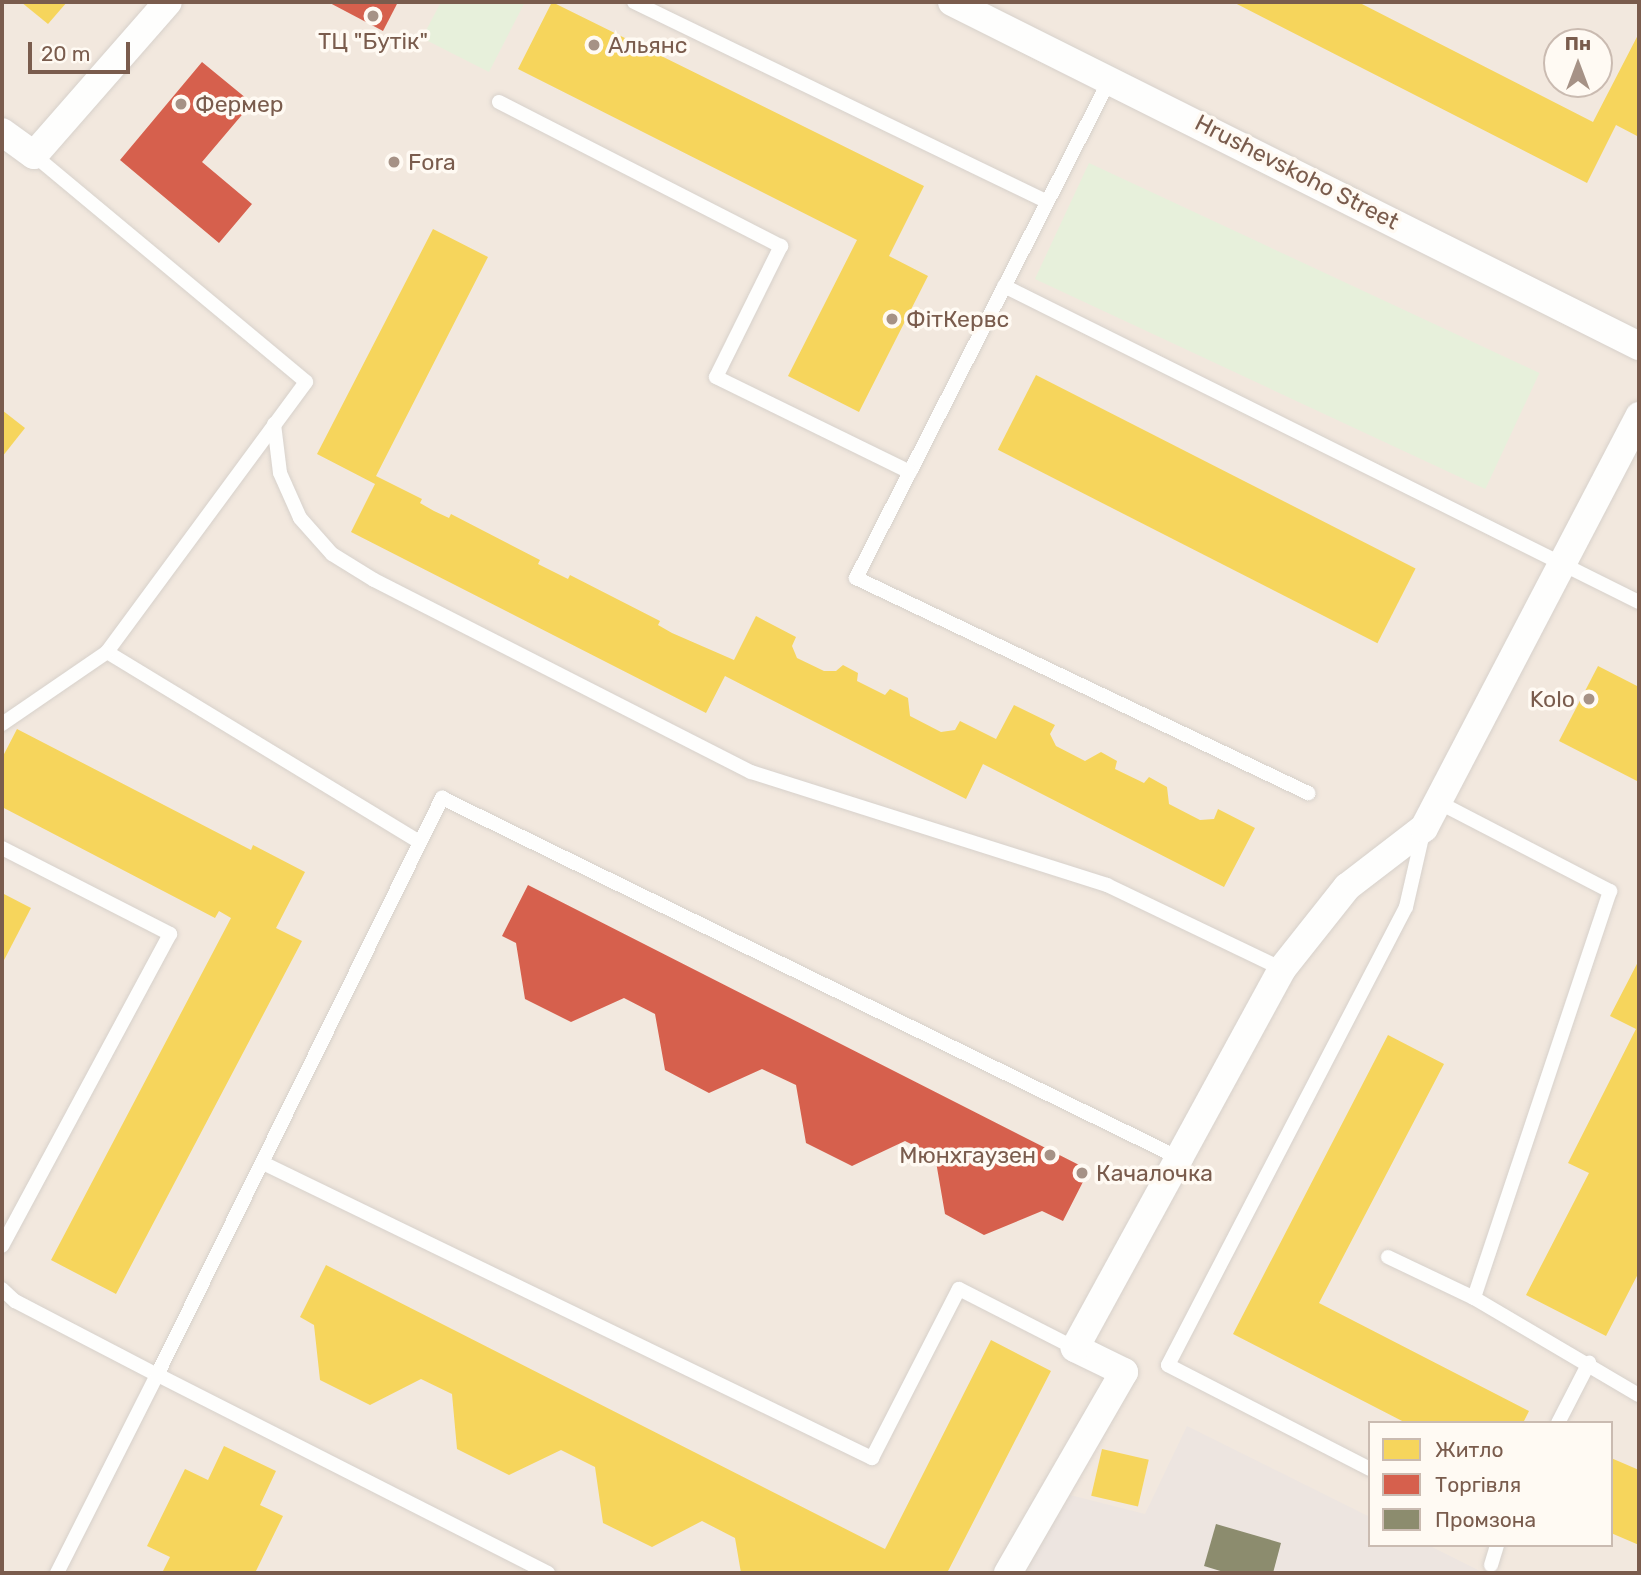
<!DOCTYPE html>
<meta charset="utf-8">
<style>
body{margin:0}
#map{position:relative;width:1641px;height:1575px;overflow:hidden;background:#f9f5f0;font-family:Rubik,sans-serif}
div>[style]{position:absolute}
.residential>*{inset:0;background:#f2e8de}
.industrial>*{inset:0;background:#ede5e0}
.green>*{inset:0;background:#e7f0db;transform-origin:0 0}
.homes>*{inset:0;background:#f6d55c;transform-origin:0 0}
.shops>*{inset:0;background:#d6604d}
.industry>*{inset:0;background:#8c8c6e}
.roads{filter:drop-shadow(0 0 2px #d7d1cb) drop-shadow(0 0 2px #d7d1cb)}
.service>*{height:14px;margin:-7px;padding:0 7px;transform-origin:7px;border-radius:7px;background:#fefefd}
.minor>*{height:28px;margin:-14px;padding:0 14px;transform-origin:14px;border-radius:14px;background:#fefefd}
.dots>*{width:19px;height:19px;translate:-50% -50%;box-sizing:border-box;border:4px solid #fffaf3;border-radius:50%}
span{translate:-50% -50%;white-space:nowrap;text-align:center;line-height:1.15;-webkit-text-stroke:7px #fffaf3;paint-order:stroke}
.poi-label{font-size:23px;color:#7a5c4d}
.left{translate:0 -50%;text-align:left}
.right{translate:-100% -50%;text-align:right}
.street-label{font-size:23px;color:#7a5c4d}
.frame{position:absolute;inset:0;border:4px solid #7a5c4d;pointer-events:none}
.legend{position:absolute;left:1368px;top:1421px;width:245px;height:126px;box-sizing:border-box;background:#fffaf3;border:2px solid #cabbb1;margin:0;padding:9px 12px;list-style:none;font-size:21px;color:#7a5c4d}
.legend li{display:flex;align-items:center;gap:14px;height:35px}
.legend b{width:35px;border:2px solid #cabbb1}
.north{position:absolute;left:1543px;top:28px;width:70px;height:70px;box-sizing:border-box;background:#fffaf3;border:2px solid #cabbb1;border-radius:50%;rotate:0deg;font-size:19px;font-weight:700;line-height:28px;text-align:center;color:#7a5c4d}
.north::after{content:'';display:block;margin:auto;width:24px;height:32px;background:#a69286;clip-path:polygon(50% 0,100% 100%,50% 72%,0 100%)}
.scale{position:absolute;left:28px;top:42px;width:102px;height:32px;box-sizing:border-box;border:4px solid #7a5c4d;border-top:0;padding-left:9px;font-size:21px;line-height:24px;white-space:nowrap;color:#7a5c4d;-webkit-text-stroke:5px #fffaf3;paint-order:stroke}
</style>
<div id="map">
<div class="residential">
<i style="clip-path:polygon(evenodd,2px 2px,1639px 2px,1639px 1573px,2px 1573px,2px 2px,1557px 42px,1599px 42px,1599px 84px,1557px 84px,1557px 42px,2px 2px,1370px 1423px,1611px 1423px,1611px 1545px,1370px 1545px,1370px 1423px)"></i>
</div>
<div class="industrial">
<i style="clip-path:polygon(1187px 1426px,1370px 1517px,1370px 1545px,1428px 1545px,1484px 1573px,1022px 1573px,1070px 1495px,1145px 1514px)"></i>
</div>
<div class="green">
<i style="clip-path:polygon(441px 2px,525px 2px,489px 72px,422px 38px)"></i>
<i style="left:1089px;top:163px;width:497px;height:128px;rotate:25deg"></i>
</div>
<div class="homes">
<i style="clip-path:polygon(21px 2px,67px 2px,48px 24px)"></i>
<i style="clip-path:polygon(552px 2px,924px 186px,889px 256px,928px 276px,859px 412px,788px 376px,857px 240px,518px 69px)"></i>
<i style="clip-path:polygon(1233px 2px,1358px 2px,1593px 122px,1639px 33px,1639px 137px,1616px 125px,1587px 183px)"></i>
<i style="clip-path:polygon(433px 229px,488px 257px,376px 476px,422px 499px,420px 503px,434px 511px,449px 518px,451px 514px,540px 560px,538px 564px,568px 579px,570px 575px,660px 621px,658px 625px,672px 633px,734px 660px,756px 616px,796px 637px,792px 646px,797px 658px,824px 671px,836px 671px,843px 665px,858px 673px,857px 681px,885px 695px,890px 689px,908px 698px,910px 716px,941px 732px,955px 730px,960px 721px,996px 739px,1014px 705px,1055px 725px,1050px 734px,1056px 746px,1085px 761px,1101px 752px,1117px 761px,1115px 769px,1144px 783px,1149px 777px,1167px 787px,1169px 804px,1200px 820px,1214px 819px,1218px 809px,1255px 828px,1224px 887px,983px 764px,966px 799px,725px 676px,706px 713px,351px 532px,375px 484px,317px 454px)"></i>
<i style="left:1036px;top:375px;width:426px;height:84px;rotate:27deg"></i>
<i style="clip-path:polygon(2px 410px,25px 428px,2px 457px)"></i>
<i style="clip-path:polygon(1598px 666px,1639px 687px,1639px 782px,1559px 741px)"></i>
<i style="clip-path:polygon(17px 729px,251px 850px,253px 845px,305px 872px,276px 928px,302px 941px,116px 1294px,51px 1260px,231px 918px,219px 911px,215px 918px,2px 807px,2px 758px)"></i>
<i style="clip-path:polygon(2px 893px,31px 908px,2px 964px)"></i>
<i style="clip-path:polygon(1639px 960px,1639px 1272px,1606px 1336px,1526px 1295px,1589px 1173px,1568px 1163px,1636px 1029px,1610px 1016px)"></i>
<i style="clip-path:polygon(1388px 1035px,1444px 1064px,1319px 1303px,1529px 1411px,1523px 1423px,1406px 1423px,1233px 1334px)"></i>
<i style="clip-path:polygon(326px 1265px,885px 1549px,991px 1340px,1051px 1371px,947px 1573px,741px 1573px,735px 1538px,702px 1521px,652px 1547px,603px 1523px,595px 1467px,561px 1450px,509px 1475px,457px 1449px,452px 1394px,421px 1379px,370px 1405px,320px 1380px,314px 1325px,300px 1317px)"></i>
<i style="clip-path:polygon(224px 1446px,276px 1471px,260px 1505px,283px 1516px,255px 1573px,162px 1573px,170px 1557px,147px 1546px,185px 1469px,208px 1480px)"></i>
<i style="left:1102px;top:1449px;width:48px;height:48px;rotate:13deg"></i>
<i style="clip-path:polygon(1611px 1458px,1639px 1470px,1639px 1545px,1611px 1533px)"></i>
</div>
<div class="shops">
<i style="clip-path:polygon(328px 2px,398px 2px,383px 31px)"></i>
<i style="clip-path:polygon(202px 62px,252px 103px,202px 162px,252px 204px,219px 243px,120px 160px)"></i>
<i style="clip-path:polygon(528px 885px,1089px 1170px,1063px 1221px,1042px 1211px,984px 1235px,945px 1214px,935px 1156px,905px 1141px,852px 1166px,806px 1143px,796px 1085px,762px 1069px,709px 1093px,665px 1070px,655px 1014px,624px 998px,571px 1022px,525px 999px,516px 943px,502px 936px)"></i>
</div>
<div class="industry">
<i style="clip-path:polygon(1216px 1524px,1281px 1543px,1273px 1573px,1227px 1573px,1204px 1566px)"></i>
</div>
<div class="roads">
<div class="service">
<i style="left:634px;top:2px;width:459px;rotate:25.8deg"></i>
<i style="left:1110px;top:79px;width:560px;rotate:116.98deg"></i>
<i style="left:856px;top:578px;width:501px;rotate:25.44deg"></i>
<i style="left:499px;top:102px;width:317px;rotate:27.1deg"></i>
<i style="left:781px;top:246px;width:146px;rotate:116.4deg"></i>
<i style="left:716px;top:377px;width:216px;rotate:26.1deg"></i>
<i style="left:34px;top:155px;width:354px;rotate:39.8deg"></i>
<i style="left:306px;top:382px;width:335px;rotate:126.4deg"></i>
<i style="left:107px;top:652px;width:365px;rotate:31.3deg"></i>
<i style="left:1004px;top:286px;width:709px;rotate:26.46deg"></i>
<i style="left:274px;top:424px;width:49px;rotate:83deg"></i>
<i style="left:280px;top:473px;width:49px;rotate:66deg"></i>
<i style="left:300px;top:518px;width:48px;rotate:48.4deg"></i>
<i style="left:332px;top:554px;width:49px;rotate:31.8deg"></i>
<i style="left:374px;top:580px;width:423px;rotate:27deg"></i>
<i style="left:751px;top:772px;width:374px;rotate:17.6deg"></i>
<i style="left:1107px;top:885px;width:194px;rotate:25.6deg"></i>
<i style="left:2px;top:724px;width:127px;rotate:-34.4deg"></i>
<i style="left:1438px;top:802px;width:194px;rotate:27.4deg"></i>
<i style="left:1610px;top:891px;width:429px;rotate:108.5deg"></i>
<i style="left:2px;top:848px;width:189px;rotate:27.1deg"></i>
<i style="left:170px;top:934px;width:354px;rotate:118.3deg"></i>
<i style="left:263px;top:1163px;width:677px;rotate:25.85deg"></i>
<i style="left:872px;top:1458px;width:190px;rotate:-62.8deg"></i>
<i style="left:959px;top:1289px;width:130px;rotate:27deg"></i>
<i style="left:1388px;top:1257px;width:95px;rotate:25.5deg"></i>
<i style="left:1474px;top:1298px;width:191px;rotate:30.5deg"></i>
<i style="left:2px;top:1289px;width:18px;rotate:43deg"></i>
<i style="left:15px;top:1301px;width:160px;rotate:27.5deg"></i>
<i style="left:157px;top:1375px;width:222px;rotate:116.8deg"></i>
<i style="left:1558px;top:1423px;width:68px;rotate:-62.7deg"></i>
<i style="left:1370px;top:1469px;width:227px;rotate:-152.8deg"></i>
<i style="left:1168px;top:1365px;width:516px;rotate:-62.54deg"></i>
<i style="left:1406px;top:907px;width:76px;rotate:-77.1deg"></i>
<i style="left:1491px;top:1565px;width:21px;rotate:-73deg"></i>
<i style="left:548px;top:1573px;width:438px;rotate:-153.1deg"></i>
<i style="left:157px;top:1375px;width:644px;rotate:-63.71deg"></i>
<i style="left:442px;top:798px;width:820px;rotate:26.03deg"></i>
</div>
<div class="minor">
<i style="left:952px;top:2px;width:768px;rotate:26.6deg"></i>
<i style="left:2px;top:132px;width:39px;rotate:36deg"></i>
<i style="left:34px;top:155px;width:203px;rotate:-48.8deg"></i>
<i style="left:1008px;top:1573px;width:232px;rotate:-60deg"></i>
<i style="left:1124px;top:1372px;width:55px;rotate:-153.9deg"></i>
<i style="left:1075px;top:1348px;width:217px;rotate:-61.3deg"></i>
<i style="left:1179px;top:1158px;width:215px;rotate:-61.4deg"></i>
<i style="left:1282px;top:969px;width:105px;rotate:-51.6deg"></i>
<i style="left:1347px;top:887px;width:97px;rotate:-37.5deg"></i>
<i style="left:1424px;top:828px;width:465px;rotate:-62.4deg"></i>
</div>
</div>
<div class="dots">
<i style="left:373px;top:16px;background:#a69286"></i>
<i style="left:594px;top:45px;background:#a69286"></i>
<i style="left:181px;top:104px;background:#a69286"></i>
<i style="left:394px;top:162px;background:#a69286"></i>
<i style="left:892px;top:319px;background:#a69286"></i>
<i style="left:1589px;top:699px;background:#a69286"></i>
<i style="left:1050px;top:1155px;background:#a69286"></i>
<i style="left:1082px;top:1173px;background:#a69286"></i>
</div>
<div class="poi-label">
<span style="left:373px;top:41px">ТЦ "Бутік"</span>
<span class="left" style="left:608px;top:45px">Альянс</span>
<span class="left" style="left:195px;top:104px">Фермер</span>
<span class="left" style="left:408px;top:162px">Fora</span>
<span class="left" style="left:906px;top:319px">ФітКервс</span>
<span class="right" style="left:1575px;top:699px">Kolo</span>
<span class="right" style="left:1036px;top:1155px">Мюнхгаузен</span>
<span class="left" style="left:1096px;top:1173px">Качалочка</span>
</div>
<div class="street-label">
<span style="left:1297px;top:172px;rotate:27deg">Hrushevskoho Street</span>
</div>
<div class="frame"></div>
<ul class="legend">
<li><b style="height:19px;background:#f6d55c"></b>Житло</li>
<li><b style="height:19px;background:#d6604d"></b>Торгівля</li>
<li><b style="height:19px;background:#8c8c6e"></b>Промзона</li>
</ul>
<div class="north">Пн</div>
<div class="scale">20 m</div>
</div>
